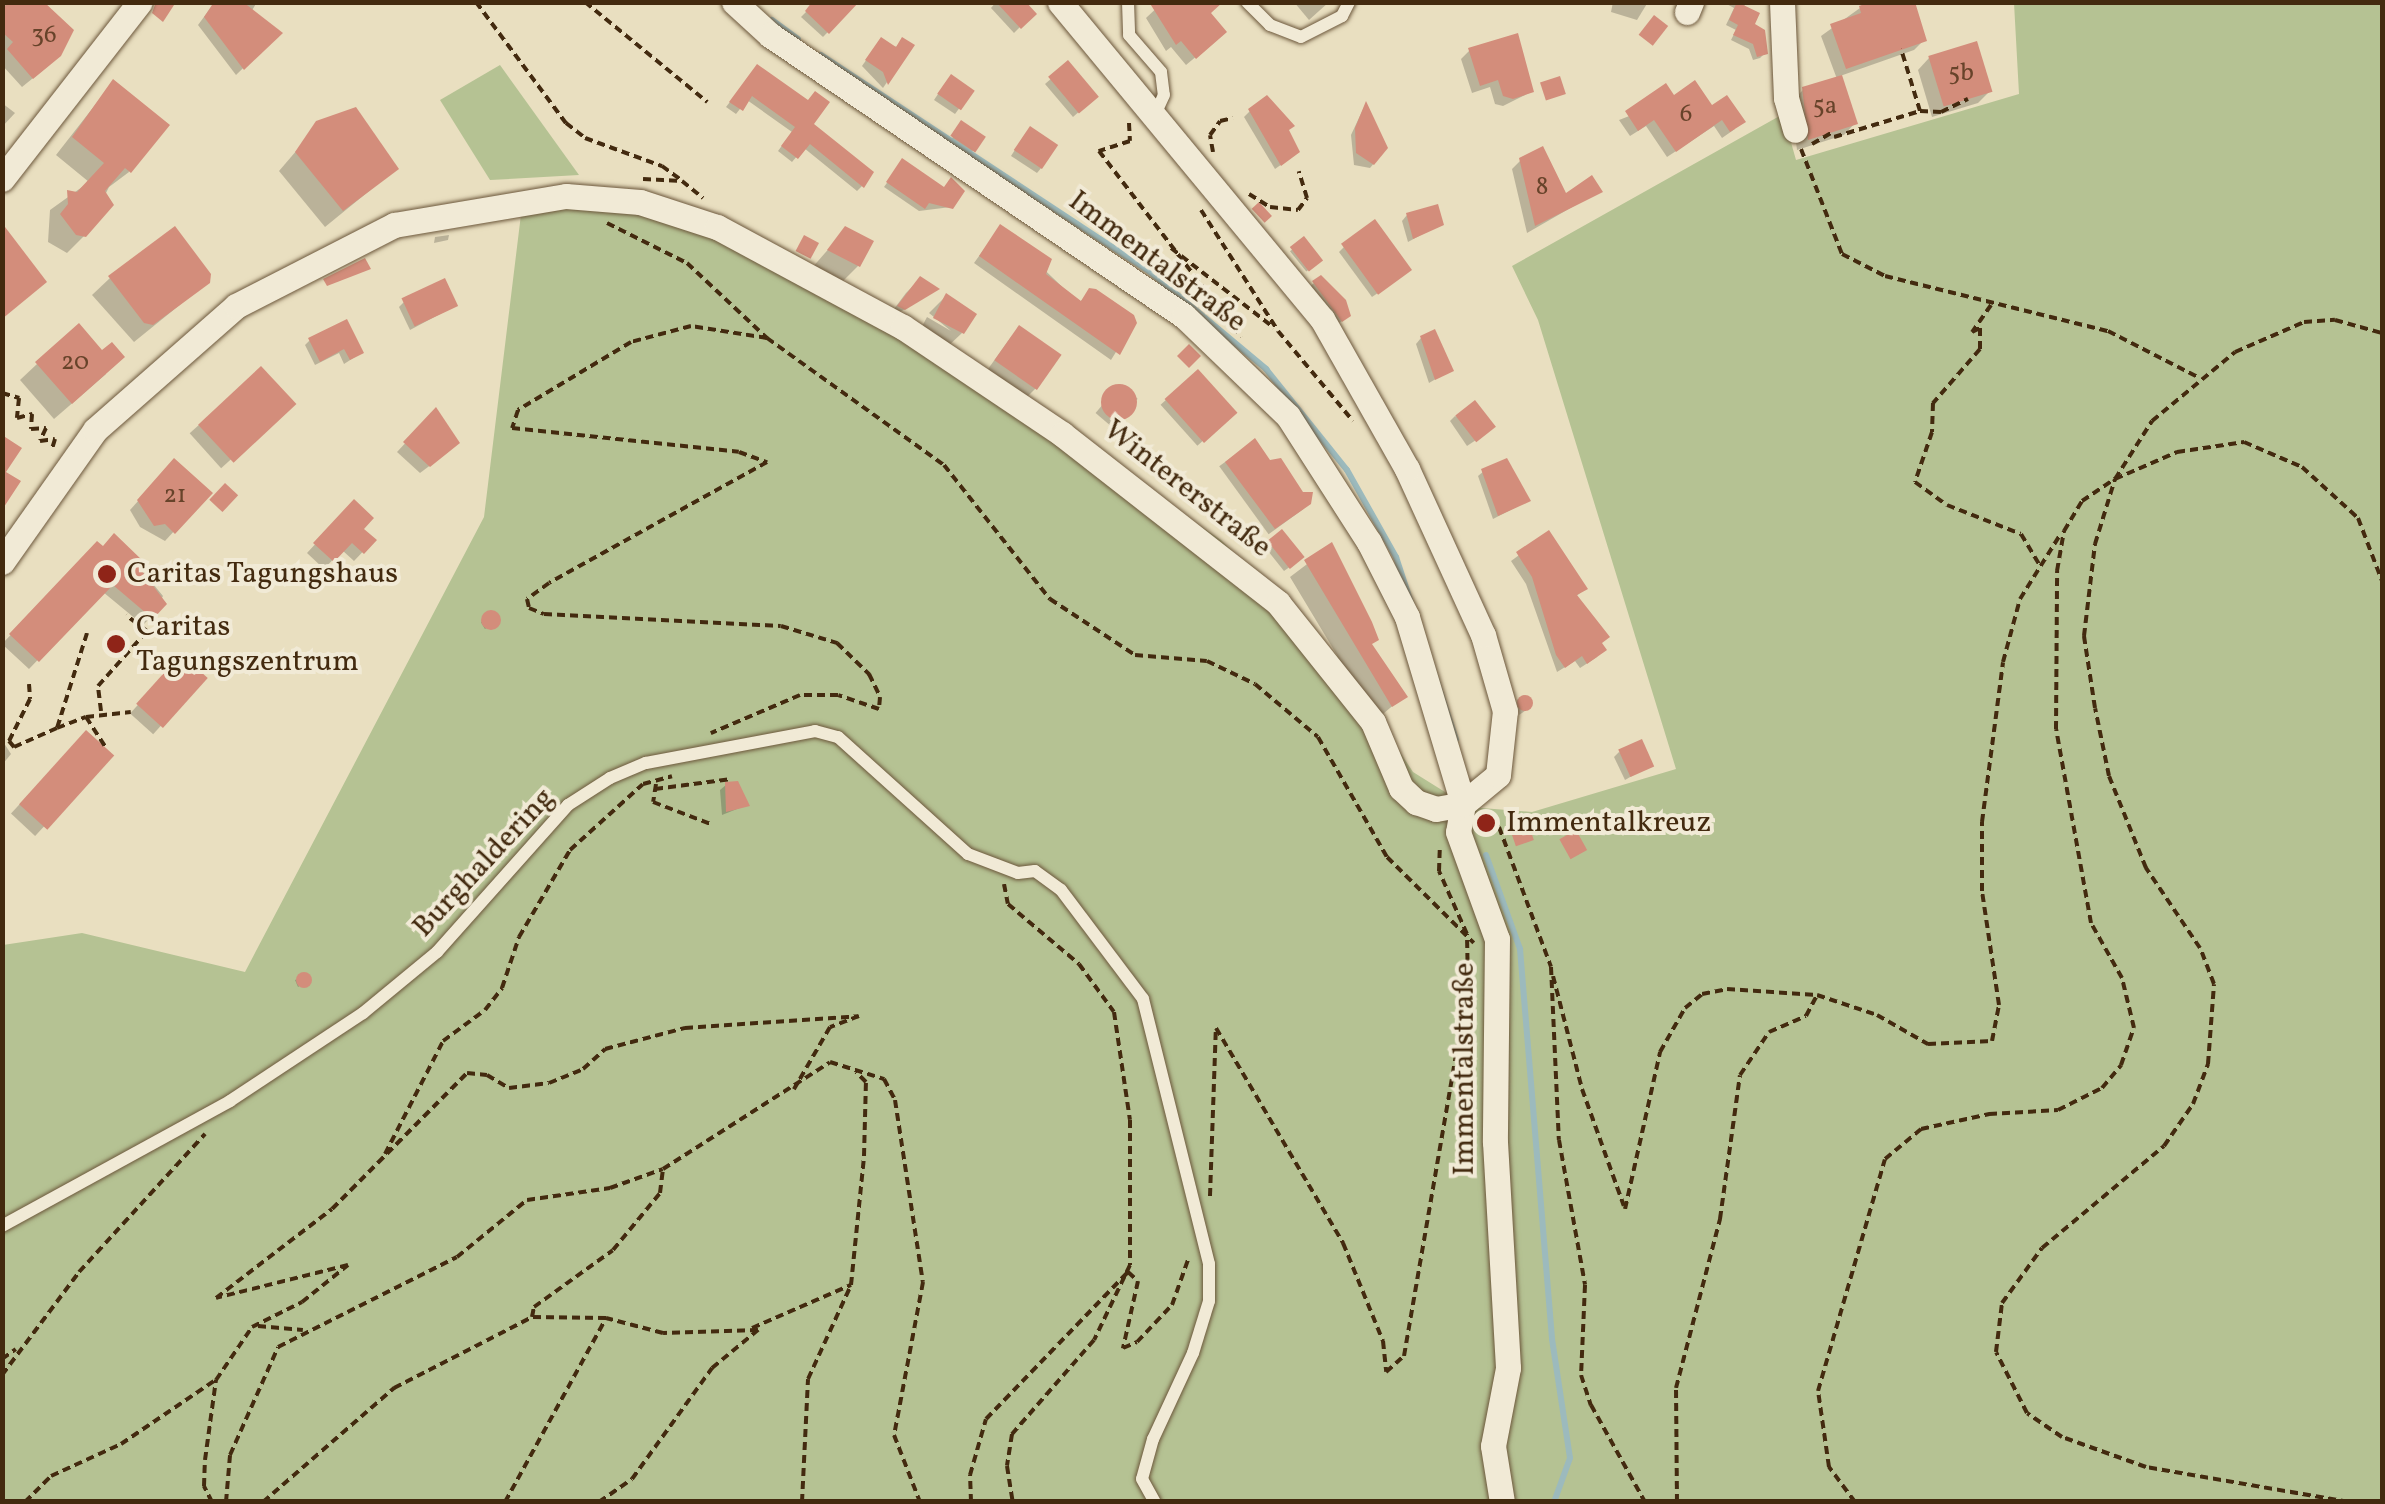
<!DOCTYPE html>
<meta charset="utf-8">
<style>
body{margin:0}
#map{position:relative;width:2385px;height:1504px;overflow:hidden;background:#e9dfc0;font-family:Vollkorn,serif}
div>[style]{position:absolute}
.green>*{inset:0;background:#b5c293}
.shadow>*{inset:0;background:#0003;transform-origin:0 0}
.stream>*{height:6px;margin:-3px;padding:0 3px;transform-origin:3px;border-radius:3px;background:#9cbabd}
.building>*{inset:0;background:#d38d7b;transform-origin:0 0}
.round{border-radius:50%}
.path>*{height:4px;margin-top:-2px;transform-origin:0;background:repeating-linear-gradient(90deg,#432a0f 0 8px,transparent 0 13px)}
.roads{filter:drop-shadow(0 0 2px #6c573b) drop-shadow(0 0 2px #6c573b)}
.lane>*{height:12px;margin:-6px;padding:0 6px;transform-origin:6px;border-radius:6px;background:#f1ead6}
.street>*{height:25px;margin:-12.5px;padding:0 12.5px;transform-origin:12.5px;border-radius:12.5px;background:#f1ead6}
.dots>*{width:28px;height:28px;translate:-50% -50%;box-sizing:border-box;border:5px solid #f1ead6;border-radius:50%}
span{translate:-50% -50%;white-space:nowrap;text-align:center;line-height:1.15;-webkit-text-stroke:8px #f1ead6;paint-order:stroke}
.number-label{font-size:25px;color:#67432a}
.number-label span{-webkit-text-stroke-width:0}
.street-label{font-size:30px;color:#432a0f}
.poi-label{font-size:30px;color:#432a0f}
.left{translate:0 -50%;text-align:left}
.frame{position:absolute;inset:0;border:5px solid #432a0f;pointer-events:none}
</style>
<div id="map">
<div class="green">
<i style="clip-path:polygon(2014px 3px,2382px 3px,2382px 1501px,3px 1502px,3px 945px,82px 933px,245px 972px,484px 517px,523px 198px,640px 199px,906px 327px,1221px 540px,1338px 657px,1413px 772px,1469px 807px,1532px 812px,1676px 769px,1538px 320px,1512px 266px,1783px 114px,1796px 160px,2019px 94px)"></i>
<i style="clip-path:polygon(500px 65px,579px 175px,490px 180px,440px 100px)"></i>
</div>
<div class="shadow">
<i style="clip-path:polygon(2px 2px,43px 2px,48px 66px,22px 87px,2px 65px)"></i>
<i style="clip-path:polygon(215px 2px,257px 2px,251px 12px,279px 33px,236px 75px,198px 25px)"></i>
<i style="clip-path:polygon(816px 2px,849px 10px,823px 37px,801px 17px)"></i>
<i style="clip-path:polygon(996px 2px,1022px 2px,1033px 14px,1014px 33px,991px 8px)"></i>
<i style="clip-path:polygon(1163px 2px,1208px 13px,1216px 40px,1186px 65px,1171px 47px,1166px 51px,1146px 18px)"></i>
<i style="clip-path:polygon(1294px 2px,1329px 2px,1309px 20px)"></i>
<i style="clip-path:polygon(1613px 2px,1648px 2px,1637px 20px,1611px 12px)"></i>
<i style="clip-path:polygon(1723px 2px,1747px 2px,1743px 8px,1765px 53px,1760px 58px,1753px 60px,1749px 49px,1731px 40px,1736px 30px,1726px 25px,1734px 8px)"></i>
<i style="clip-path:polygon(1860px 8px,1924px 40px,1914px 50px,1840px 76px,1855px 123px,1844px 135px,1797px 150px,1791px 102px,1803px 90px,1837px 79px,1821px 36px)"></i>
<i style="clip-path:polygon(876px 46px,911px 47px,883px 88px,862px 66px)"></i>
<i style="clip-path:polygon(1470px 50px,1531px 92px,1503px 106px,1495px 104px,1490px 87px,1472px 93px,1461px 59px)"></i>
<i style="clip-path:polygon(1929px 58px,1990px 91px,1978px 103px,1932px 117px,1918px 70px)"></i>
<i style="clip-path:polygon(1068px 64px,1090px 102px,1073px 117px,1045px 84px)"></i>
<i style="clip-path:polygon(753px 72px,810px 124px,862px 186px,857px 191px,804px 148px,792px 162px,778px 151px,792px 132px,747px 100px,736px 114px,726px 107px)"></i>
<i style="clip-path:polygon(113px 82px,129px 172px,109px 187px,85px 235px,67px 253px,48px 242px,50px 210px,89px 182px,56px 155px)"></i>
<i style="clip-path:polygon(946px 82px,972px 91px,955px 114px,934px 100px)"></i>
<i style="clip-path:polygon(1673px 99px,1712px 109px,1735px 129px,1722px 138px,1714px 126px,1667px 157px,1646px 126px,1630px 136px,1619px 120px)"></i>
<i style="clip-path:polygon(2px 103px,15px 113px,2px 127px)"></i>
<i style="clip-path:polygon(1365px 105px,1385px 150px,1370px 168px,1354px 165px,1351px 135px)"></i>
<i style="clip-path:polygon(1250px 111px,1287px 131px,1292px 157px,1275px 169px,1244px 117px)"></i>
<i style="clip-path:polygon(321px 122px,396px 169px,325px 227px,279px 171px)"></i>
<i style="left:962px;top:124px;width:24px;height:18px;rotate:35deg"></i>
<i style="clip-path:polygon(1025px 134px,1042px 167px,1037px 173px,1011px 156px)"></i>
<i style="clip-path:polygon(1521px 160px,1565px 196px,1600px 191px,1527px 233px,1512px 169px)"></i>
<i style="clip-path:polygon(899px 166px,943px 189px,951px 207px,919px 211px,884px 187px)"></i>
<i style="clip-path:polygon(1407px 215px,1441px 224px,1408px 242px,1402px 221px)"></i>
<i style="clip-path:polygon(1000px 227px,1079px 303px,1090px 291px,1134px 323px,1111px 360px,974px 263px)"></i>
<i style="clip-path:polygon(846px 229px,858px 266px,840px 284px,811px 269px)"></i>
<i style="clip-path:polygon(449px 235px,448px 240px,434px 243px,435px 237px)"></i>
<i style="left:1304px;top:240px;width:26px;height:18px;rotate:51deg"></i>
<i style="clip-path:polygon(1344px 247px,1404px 275px,1372px 297px,1339px 252px)"></i>
<i style="clip-path:polygon(110px 278px,208px 282px,134px 342px,92px 295px)"></i>
<i style="clip-path:polygon(1320px 278px,1342px 321px,1336px 325px,1308px 288px)"></i>
<i style="clip-path:polygon(920px 279px,937px 290px,885px 321px,906px 293px)"></i>
<i style="clip-path:polygon(946px 296px,962px 333px,944px 350px,917px 336px,927px 317px,951px 331px,929px 313px)"></i>
<i style="clip-path:polygon(404px 302px,455px 306px,410px 330px,399px 307px)"></i>
<i style="clip-path:polygon(1011px 337px,1036px 388px,1027px 397px,988px 369px)"></i>
<i style="clip-path:polygon(1421px 338px,1451px 370px,1429px 383px,1416px 344px)"></i>
<i style="clip-path:polygon(310px 340px,361px 353px,344px 364px,339px 353px,315px 365px,305px 345px)"></i>
<i style="clip-path:polygon(37px 364px,106px 374px,54px 419px,20px 380px)"></i>
<i style="left:261px;top:369px;width:47px;height:96px;rotate:48deg"></i>
<i style="left:1197px;top:372px;width:55px;height:49px;rotate:48deg"></i>
<i style="left:1120px;top:384px;width:23px;height:38px;rotate:40deg"></i>
<i style="clip-path:polygon(435px 411px,448px 452px,420px 473px,397px 452px)"></i>
<i style="clip-path:polygon(1455px 416px,1488px 432px,1467px 446px,1450px 421px)"></i>
<i style="left:1254px;top:441px;width:84px;height:43px;rotate:54deg"></i>
<i style="clip-path:polygon(166px 470px,209px 493px,165px 541px,140px 527px,130px 510px)"></i>
<i style="clip-path:polygon(1484px 471px,1528px 501px,1493px 519px,1478px 476px)"></i>
<i style="clip-path:polygon(354px 502px,361px 529px,374px 540px,354px 561px,342px 550px,324px 569px,307px 553px)"></i>
<i style="clip-path:polygon(1282px 532px,1298px 561px,1284px 571px,1264px 546px)"></i>
<i style="clip-path:polygon(1548px 534px,1585px 589px,1575px 597px,1600px 644px,1597px 657px,1580px 668px,1575px 661px,1557px 672px,1526px 584px,1511px 561px)"></i>
<i style="clip-path:polygon(114px 537px,163px 596px,151px 617px,143px 625px,103px 592px,29px 669px,2px 644px,97px 545px,103px 549px)"></i>
<i style="clip-path:polygon(1331px 546px,1370px 645px,1404px 696px,1376px 720px,1290px 577px)"></i>
<i style="left:493px;top:615px;width:8px;height:14px;rotate:60deg"></i>
<i style="left:181px;top:657px;width:31px;height:76px;rotate:42deg"></i>
<i style="clip-path:polygon(1524px 695px,1531px 707px,1519px 715px,1517px 700px)"></i>
<i style="left:86px;top:733px;width:33px;height:110px;rotate:43deg"></i>
<i style="clip-path:polygon(2px 740px,11px 754px,2px 765px)"></i>
<i style="clip-path:polygon(1619px 752px,1651px 765px,1625px 780px,1614px 757px)"></i>
<i style="clip-path:polygon(726px 785px,747px 805px,722px 815px,720px 790px)"></i>
<i style="clip-path:polygon(305px 976px,308px 980px,298px 987px,295px 980px)"></i>
</div>
<div class="stream">
<i style="left:772px;top:20px;width:32px;rotate:36deg"></i>
<i style="left:821px;top:55px;width:393px;rotate:33.4deg"></i>
<i style="left:1149px;top:271px;width:153px;rotate:39.9deg"></i>
<i style="left:1266px;top:369px;width:129px;rotate:51.3deg"></i>
<i style="left:1347px;top:470px;width:100px;rotate:60.6deg"></i>
<i style="left:1396px;top:557px;width:192px;rotate:71.8deg"></i>
<i style="left:1486px;top:855px;width:100px;rotate:70.1deg"></i>
<i style="left:1520px;top:949px;width:391px;rotate:85.3deg"></i>
<i style="left:1552px;top:1339px;width:120px;rotate:81.4deg"></i>
<i style="left:1570px;top:1458px;width:47px;rotate:110deg"></i>
</div>
<div class="building">
<i style="clip-path:polygon(9px 2px,44px 2px,74px 30px,61px 56px,33px 79px,7px 49px,13px 42px,2px 32px,2px 9px)"></i>
<i style="clip-path:polygon(156px 2px,176px 2px,163px 22px,152px 13px)"></i>
<i style="clip-path:polygon(214px 2px,243px 2px,283px 33px,244px 70px,204px 17px)"></i>
<i style="clip-path:polygon(812px 2px,859px 2px,829px 34px,805px 11px)"></i>
<i style="clip-path:polygon(996px 2px,1026px 2px,1037px 14px,1021px 29px)"></i>
<i style="clip-path:polygon(1149px 2px,1223px 2px,1211px 13px,1227px 32px,1196px 59px,1181px 41px,1176px 45px)"></i>
<i style="clip-path:polygon(1737px 2px,1760px 13px,1755px 24px,1765px 30px,1768px 54px,1757px 57px,1753px 44px,1733px 35px,1738px 25px,1729px 20px)"></i>
<i style="clip-path:polygon(1870px 2px,1915px 2px,1927px 41px,1846px 69px,1830px 24px,1861px 13px,1859px 6px)"></i>
<i style="left:1654px;top:15px;width:18px;height:25px;rotate:38deg"></i>
<i style="clip-path:polygon(1518px 33px,1534px 92px,1513px 99px,1503px 96px,1498px 80px,1480px 86px,1468px 48px)"></i>
<i style="clip-path:polygon(881px 37px,896px 47px,902px 37px,915px 45px,888px 85px,883px 72px,865px 60px)"></i>
<i style="left:1977px;top:41px;width:53px;height:51px;rotate:73deg"></i>
<i style="left:1068px;top:60px;width:48px;height:26px;rotate:50deg"></i>
<i style="clip-path:polygon(757px 64px,808px 100px,815px 91px,830px 102px,814px 124px,874px 172px,864px 188px,810px 144px,798px 159px,781px 146px,795px 127px,752px 96px,743px 111px,729px 102px)"></i>
<i style="left:951px;top:74px;width:29px;height:24px;rotate:35deg"></i>
<i style="clip-path:polygon(1842px 75px,1858px 124px,1808px 140px,1802px 87px)"></i>
<i style="left:1560px;top:76px;width:19px;height:21px;rotate:72deg"></i>
<i style="clip-path:polygon(113px 79px,170px 125px,131px 173px,125px 168px,105px 191px,114px 205px,86px 237px,76px 235px,60px 214px,68px 204px,67px 190px,77px 192px,104px 163px,72px 137px)"></i>
<i style="clip-path:polygon(1695px 80px,1712px 105px,1727px 95px,1746px 122px,1730px 132px,1722px 120px,1676px 152px,1654px 120px,1638px 131px,1625px 111px,1666px 83px,1674px 95px)"></i>
<i style="clip-path:polygon(1267px 95px,1295px 126px,1289px 130px,1300px 152px,1281px 166px,1248px 109px)"></i>
<i style="clip-path:polygon(1366px 101px,1388px 148px,1374px 165px,1356px 153px,1355px 128px)"></i>
<i style="clip-path:polygon(356px 107px,399px 169px,343px 211px,295px 152px,316px 121px)"></i>
<i style="left:961px;top:120px;width:30px;height:19px;rotate:34deg"></i>
<i style="left:1030px;top:126px;width:34px;height:29px;rotate:34deg"></i>
<i style="clip-path:polygon(1543px 146px,1566px 193px,1592px 175px,1603px 192px,1535px 226px,1519px 158px)"></i>
<i style="clip-path:polygon(902px 158px,944px 187px,951px 177px,965px 191px,953px 209px,929px 203px,925px 209px,886px 182px)"></i>
<i style="left:1259px;top:202px;width:19px;height:10px;rotate:47deg"></i>
<i style="clip-path:polygon(1438px 204px,1444px 225px,1413px 239px,1406px 213px)"></i>
<i style="left:1375px;top:219px;width:63px;height:42px;rotate:54deg"></i>
<i style="clip-path:polygon(2px 223px,47px 282px,2px 319px)"></i>
<i style="clip-path:polygon(1000px 224px,1052px 259px,1046px 274px,1081px 301px,1089px 288px,1096px 289px,1134px 315px,1137px 323px,1120px 355px,979px 256px)"></i>
<i style="clip-path:polygon(175px 226px,211px 274px,210px 283px,153px 325px,144px 323px,108px 276px)"></i>
<i style="clip-path:polygon(845px 226px,874px 241px,860px 267px,827px 250px)"></i>
<i style="left:804px;top:235px;width:17px;height:18px;rotate:28deg"></i>
<i style="left:1304px;top:236px;width:31px;height:18px;rotate:52deg"></i>
<i style="clip-path:polygon(365px 258px,371px 269px,327px 286px,323px 279px)"></i>
<i style="clip-path:polygon(1321px 275px,1346px 300px,1351px 316px,1342px 322px,1312px 281px)"></i>
<i style="clip-path:polygon(920px 276px,940px 289px,905px 310px,897px 306px)"></i>
<i style="left:445px;top:278px;width:31px;height:48px;rotate:65deg"></i>
<i style="clip-path:polygon(946px 293px,977px 314px,964px 334px,933px 318px)"></i>
<i style="clip-path:polygon(347px 319px,364px 353px,350px 360px,344px 349px,320px 362px,308px 338px)"></i>
<i style="clip-path:polygon(79px 323px,102px 350px,112px 342px,125px 357px,72px 404px,35px 362px)"></i>
<i style="left:1019px;top:325px;width:52px;height:43px;rotate:35deg"></i>
<i style="clip-path:polygon(1435px 329px,1454px 371px,1435px 380px,1420px 336px)"></i>
<i style="left:1189px;top:344px;width:17px;height:17px;rotate:45deg"></i>
<i style="left:261px;top:366px;width:52px;height:86px;rotate:47deg"></i>
<i style="left:1198px;top:369px;width:59px;height:45px;rotate:48deg"></i>
<i class="round" style="left:1101px;top:384px;width:36px;height:36px"></i>
<i style="left:1475px;top:400px;width:34px;height:25px;rotate:52deg"></i>
<i style="clip-path:polygon(436px 407px,460px 443px,430px 467px,403px 442px)"></i>
<i style="clip-path:polygon(2px 435px,22px 448px,6px 472px,21px 481px,2px 510px)"></i>
<i style="clip-path:polygon(1255px 438px,1270px 460px,1281px 458px,1303px 492px,1313px 492px,1311px 504px,1275px 529px,1225px 462px)"></i>
<i style="clip-path:polygon(174px 458px,213px 493px,175px 534px,165px 524px,154px 526px,137px 500px)"></i>
<i style="clip-path:polygon(1507px 458px,1531px 501px,1498px 516px,1481px 469px)"></i>
<i style="left:225px;top:483px;width:18px;height:23px;rotate:43deg"></i>
<i style="clip-path:polygon(354px 499px,374px 518px,364px 529px,377px 540px,364px 554px,352px 543px,334px 562px,313px 543px)"></i>
<i style="left:1282px;top:529px;width:36px;height:19px;rotate:51deg"></i>
<i style="clip-path:polygon(1549px 530px,1588px 589px,1577px 595px,1610px 637px,1602px 643px,1607px 650px,1587px 664px,1582px 656px,1565px 668px,1556px 655px,1532px 577px,1516px 552px)"></i>
<i style="clip-path:polygon(114px 533px,143px 561px,138px 566px,167px 604px,153px 619px,113px 585px,39px 662px,9px 634px,97px 541px,103px 546px)"></i>
<i style="clip-path:polygon(1332px 542px,1372px 622px,1379px 640px,1372px 644px,1408px 697px,1392px 707px,1304px 560px)"></i>
<i class="round" style="left:481px;top:610px;width:20px;height:20px"></i>
<i style="left:181px;top:654px;width:36px;height:67px;rotate:42deg"></i>
<i class="round" style="left:1517px;top:695px;width:16px;height:16px"></i>
<i style="left:86px;top:730px;width:38px;height:100px;rotate:42deg"></i>
<i style="left:1642px;top:739px;width:30px;height:26px;rotate:66deg"></i>
<i style="clip-path:polygon(738px 781px,750px 806px,726px 812px,725px 782px)"></i>
<i style="left:1528px;top:823px;width:18px;height:19px;rotate:71deg"></i>
<i style="left:1576px;top:830px;width:23px;height:19px;rotate:61deg"></i>
<i class="round" style="left:296px;top:972px;width:16px;height:16px"></i>
</div>
<div class="path">
<i style="left:476px;top:2px;width:151px;rotate:53.4deg"></i>
<i style="left:566px;top:123px;width:24px;rotate:38deg"></i>
<i style="left:585px;top:138px;width:82px;rotate:20deg"></i>
<i style="left:662px;top:166px;width:24px;rotate:36deg"></i>
<i style="left:585px;top:2px;width:158px;rotate:39.3deg"></i>
<i style="left:1920px;top:111px;width:21px;rotate:3deg"></i>
<i style="left:1941px;top:112px;width:30px;rotate:-26deg"></i>
<i style="left:1129px;top:123px;width:18px;rotate:87deg"></i>
<i style="left:1130px;top:141px;width:33px;rotate:162deg"></i>
<i style="left:1099px;top:151px;width:234px;rotate:52.6deg"></i>
<i style="left:1834px;top:137px;width:90px;rotate:-16.8deg"></i>
<i style="left:1920px;top:111px;width:65px;rotate:-107deg"></i>
<i style="left:1812px;top:144px;width:24px;rotate:-30deg"></i>
<i style="left:1801px;top:149px;width:113px;rotate:68.7deg"></i>
<i style="left:1842px;top:254px;width:48px;rotate:27.1deg"></i>
<i style="left:1885px;top:276px;width:230px;rotate:13.9deg"></i>
<i style="left:2108px;top:331px;width:103px;rotate:27.1deg"></i>
<i style="left:1213px;top:152px;width:17px;rotate:-100deg"></i>
<i style="left:1210px;top:135px;width:17px;rotate:-54deg"></i>
<i style="left:1220px;top:121px;width:13px;rotate:-13deg"></i>
<i style="left:643px;top:179px;width:39px;rotate:3deg"></i>
<i style="left:682px;top:181px;width:27px;rotate:39deg"></i>
<i style="left:1249px;top:194px;width:25px;rotate:32deg"></i>
<i style="left:1270px;top:207px;width:28px;rotate:6deg"></i>
<i style="left:1298px;top:210px;width:15px;rotate:-53deg"></i>
<i style="left:1307px;top:198px;width:28px;rotate:-107deg"></i>
<i style="left:1201px;top:210px;width:143px;rotate:57.5deg"></i>
<i style="left:1278px;top:331px;width:117px;rotate:50.2deg"></i>
<i style="left:607px;top:223px;width:89px;rotate:26.6deg"></i>
<i style="left:687px;top:263px;width:110px;rotate:43.2deg"></i>
<i style="left:767px;top:338px;width:77px;rotate:-171deg"></i>
<i style="left:691px;top:326px;width:62px;rotate:165.1deg"></i>
<i style="left:631px;top:342px;width:132px;rotate:149deg"></i>
<i style="left:518px;top:410px;width:19px;rotate:108deg"></i>
<i style="left:512px;top:428px;width:228px;rotate:6deg"></i>
<i style="left:739px;top:452px;width:30px;rotate:20deg"></i>
<i style="left:767px;top:462px;width:249px;rotate:151deg"></i>
<i style="left:549px;top:583px;width:27px;rotate:144deg"></i>
<i style="left:527px;top:599px;width:9px;rotate:77deg"></i>
<i style="left:529px;top:608px;width:16px;rotate:22deg"></i>
<i style="left:544px;top:614px;width:237px;rotate:2.9deg"></i>
<i style="left:781px;top:626px;width:59px;rotate:16.9deg"></i>
<i style="left:837px;top:643px;width:45px;rotate:44.1deg"></i>
<i style="left:869px;top:674px;width:25px;rotate:64deg"></i>
<i style="left:880px;top:697px;width:12px;rotate:95deg"></i>
<i style="left:879px;top:709px;width:43px;rotate:-161.1deg"></i>
<i style="left:838px;top:695px;width:38px;rotate:180deg"></i>
<i style="left:800px;top:695px;width:97px;rotate:156.9deg"></i>
<i style="left:1171px;top:248px;width:130px;rotate:37.8deg"></i>
<i style="left:1991px;top:305px;width:33px;rotate:125deg"></i>
<i style="left:1972px;top:332px;width:9px;rotate:-27deg"></i>
<i style="left:1980px;top:328px;width:21px;rotate:90deg"></i>
<i style="left:1980px;top:349px;width:72px;rotate:131deg"></i>
<i style="left:1933px;top:403px;width:29px;rotate:92deg"></i>
<i style="left:1932px;top:432px;width:53px;rotate:108.8deg"></i>
<i style="left:1915px;top:482px;width:39px;rotate:36deg"></i>
<i style="left:1947px;top:505px;width:79px;rotate:21.4deg"></i>
<i style="left:2021px;top:534px;width:35px;rotate:59deg"></i>
<i style="left:767px;top:338px;width:218px;rotate:35.7deg"></i>
<i style="left:944px;top:465px;width:171px;rotate:51.7deg"></i>
<i style="left:1050px;top:599px;width:102px;rotate:33.4deg"></i>
<i style="left:1135px;top:655px;width:72px;rotate:4.8deg"></i>
<i style="left:1207px;top:661px;width:53px;rotate:25.6deg"></i>
<i style="left:1255px;top:684px;width:82px;rotate:40.1deg"></i>
<i style="left:1318px;top:737px;width:138px;rotate:60.1deg"></i>
<i style="left:1387px;top:857px;width:122px;rotate:44.7deg"></i>
<i style="left:2px;top:393px;width:18px;rotate:16deg"></i>
<i style="left:19px;top:398px;width:20px;rotate:96deg"></i>
<i style="left:17px;top:418px;width:16px;rotate:-15deg"></i>
<i style="left:32px;top:414px;width:15px;rotate:94deg"></i>
<i style="left:31px;top:429px;width:15px;rotate:-4deg"></i>
<i style="left:46px;top:428px;width:14px;rotate:115deg"></i>
<i style="left:40px;top:441px;width:15px;rotate:-8deg"></i>
<i style="left:55px;top:439px;width:10px;rotate:107deg"></i>
<i style="left:87px;top:633px;width:100px;rotate:107.5deg"></i>
<i style="left:57px;top:728px;width:31px;rotate:-21deg"></i>
<i style="left:86px;top:717px;width:38px;rotate:57deg"></i>
<i style="left:29px;top:684px;width:15px;rotate:86deg"></i>
<i style="left:30px;top:699px;width:47px;rotate:116.6deg"></i>
<i style="left:9px;top:741px;width:8px;rotate:50deg"></i>
<i style="left:14px;top:747px;width:47px;rotate:-23.8deg"></i>
<i style="left:101px;top:711px;width:25px;rotate:-97deg"></i>
<i style="left:98px;top:686px;width:74px;rotate:-48.3deg"></i>
<i style="left:147px;top:631px;width:26px;rotate:-143deg"></i>
<i style="left:86px;top:717px;width:45px;rotate:-6.3deg"></i>
<i style="left:656px;top:784px;width:18px;rotate:99deg"></i>
<i style="left:653px;top:802px;width:62px;rotate:20.8deg"></i>
<i style="left:655px;top:789px;width:77px;rotate:-7.5deg"></i>
<i style="left:1484px;top:817px;width:18px;rotate:34deg"></i>
<i style="left:1499px;top:827px;width:149px;rotate:69.6deg"></i>
<i style="left:1551px;top:967px;width:173px;rotate:87.4deg"></i>
<i style="left:1559px;top:1140px;width:147px;rotate:79.8deg"></i>
<i style="left:1585px;top:1285px;width:90px;rotate:92.5deg"></i>
<i style="left:1581px;top:1375px;width:32px;rotate:72deg"></i>
<i style="left:1591px;top:1405px;width:111px;rotate:60.9deg"></i>
<i style="left:1004px;top:884px;width:20px;rotate:79deg"></i>
<i style="left:1008px;top:904px;width:93px;rotate:40.2deg"></i>
<i style="left:1079px;top:964px;width:59px;rotate:53.9deg"></i>
<i style="left:1114px;top:1012px;width:109px;rotate:81.6deg"></i>
<i style="left:1130px;top:1120px;width:145px;rotate:90deg"></i>
<i style="left:1130px;top:1265px;width:83px;rotate:115.6deg"></i>
<i style="left:1094px;top:1340px;width:125px;rotate:131.1deg"></i>
<i style="left:1012px;top:1434px;width:32px;rotate:99deg"></i>
<i style="left:1007px;top:1466px;width:36px;rotate:81deg"></i>
<i style="left:1553px;top:976px;width:117px;rotate:75.6deg"></i>
<i style="left:1582px;top:1089px;width:124px;rotate:70.3deg"></i>
<i style="left:385px;top:1154px;width:127px;rotate:-62.8deg"></i>
<i style="left:443px;top:1041px;width:52px;rotate:-36.4deg"></i>
<i style="left:485px;top:1010px;width:28px;rotate:-52deg"></i>
<i style="left:502px;top:988px;width:54px;rotate:-71.6deg"></i>
<i style="left:519px;top:937px;width:101px;rotate:-59.6deg"></i>
<i style="left:570px;top:850px;width:98px;rotate:-42.1deg"></i>
<i style="left:643px;top:784px;width:30px;rotate:-15deg"></i>
<i style="left:1210px;top:1196px;width:168px;rotate:-88deg"></i>
<i style="left:1216px;top:1028px;width:250px;rotate:59.4deg"></i>
<i style="left:1343px;top:1243px;width:106px;rotate:67.8deg"></i>
<i style="left:1383px;top:1341px;width:31px;rotate:84deg"></i>
<i style="left:1386px;top:1372px;width:24px;rotate:-42deg"></i>
<i style="left:1404px;top:1356px;width:375px;rotate:-80.2deg"></i>
<i style="left:1468px;top:987px;width:53px;rotate:-91.1deg"></i>
<i style="left:1467px;top:934px;width:69px;rotate:-114deg"></i>
<i style="left:1439px;top:871px;width:23px;rotate:-88deg"></i>
<i style="left:1625px;top:1209px;width:161px;rotate:-77.4deg"></i>
<i style="left:1660px;top:1052px;width:51px;rotate:-60.4deg"></i>
<i style="left:1685px;top:1008px;width:22px;rotate:-39deg"></i>
<i style="left:1702px;top:994px;width:25px;rotate:-11deg"></i>
<i style="left:1727px;top:989px;width:90px;rotate:3.8deg"></i>
<i style="left:1817px;top:995px;width:63px;rotate:18.4deg"></i>
<i style="left:1877px;top:1015px;width:59px;rotate:29.6deg"></i>
<i style="left:1928px;top:1044px;width:64px;rotate:-2.7deg"></i>
<i style="left:1992px;top:1041px;width:37px;rotate:-79deg"></i>
<i style="left:1999px;top:1005px;width:115px;rotate:-98.5deg"></i>
<i style="left:1982px;top:891px;width:69px;rotate:-90deg"></i>
<i style="left:1982px;top:822px;width:161px;rotate:-82.5deg"></i>
<i style="left:2003px;top:662px;width:65px;rotate:-74.9deg"></i>
<i style="left:2020px;top:599px;width:75px;rotate:-58deg"></i>
<i style="left:258px;top:1326px;width:45px;rotate:5.1deg"></i>
<i style="left:752px;top:1328px;width:108px;rotate:-23.5deg"></i>
<i style="left:851px;top:1285px;width:130px;rotate:-84.2deg"></i>
<i style="left:864px;top:1156px;width:74px;rotate:-88.5deg"></i>
<i style="left:866px;top:1082px;width:14px;rotate:-135deg"></i>
<i style="left:2px;top:1359px;width:17px;rotate:-36deg"></i>
<i style="left:2px;top:1375px;width:129px;rotate:-53.2deg"></i>
<i style="left:79px;top:1272px;width:187px;rotate:-47.6deg"></i>
<i style="left:25px;top:1502px;width:37px;rotate:-45deg"></i>
<i style="left:51px;top:1476px;width:77px;rotate:-24.6deg"></i>
<i style="left:121px;top:1444px;width:112px;rotate:-34.1deg"></i>
<i style="left:212px;top:1502px;width:18px;rotate:-117deg"></i>
<i style="left:204px;top:1486px;width:26px;rotate:-88deg"></i>
<i style="left:205px;top:1460px;width:81px;rotate:-82.2deg"></i>
<i style="left:216px;top:1380px;width:64px;rotate:-55.8deg"></i>
<i style="left:252px;top:1327px;width:56px;rotate:-26.6deg"></i>
<i style="left:302px;top:1302px;width:59px;rotate:-38.8deg"></i>
<i style="left:348px;top:1265px;width:136px;rotate:166deg"></i>
<i style="left:216px;top:1298px;width:146px;rotate:-37.5deg"></i>
<i style="left:332px;top:1209px;width:192px;rotate:-45.2deg"></i>
<i style="left:467px;top:1073px;width:20px;rotate:6deg"></i>
<i style="left:487px;top:1075px;width:26px;rotate:31deg"></i>
<i style="left:509px;top:1088px;width:40px;rotate:-7.1deg"></i>
<i style="left:549px;top:1083px;width:37px;rotate:-22deg"></i>
<i style="left:583px;top:1069px;width:30px;rotate:-42deg"></i>
<i style="left:605px;top:1049px;width:83px;rotate:-14.7deg"></i>
<i style="left:685px;top:1028px;width:174px;rotate:-3.9deg"></i>
<i style="left:859px;top:1016px;width:31px;rotate:159deg"></i>
<i style="left:830px;top:1027px;width:72px;rotate:120.1deg"></i>
<i style="left:226px;top:1502px;width:47px;rotate:-85.1deg"></i>
<i style="left:230px;top:1455px;width:118px;rotate:-66deg"></i>
<i style="left:278px;top:1347px;width:200px;rotate:-26.7deg"></i>
<i style="left:457px;top:1257px;width:90px;rotate:-39.2deg"></i>
<i style="left:527px;top:1200px;width:84px;rotate:-8.2deg"></i>
<i style="left:610px;top:1188px;width:56px;rotate:-19.7deg"></i>
<i style="left:663px;top:1169px;width:198px;rotate:-32.6deg"></i>
<i style="left:830px;top:1062px;width:57px;rotate:17.5deg"></i>
<i style="left:884px;top:1079px;width:24px;rotate:62deg"></i>
<i style="left:895px;top:1100px;width:184px;rotate:81.3deg"></i>
<i style="left:923px;top:1282px;width:156px;rotate:100.7deg"></i>
<i style="left:894px;top:1435px;width:72px;rotate:68.8deg"></i>
<i style="left:263px;top:1502px;width:174px;rotate:-41deg"></i>
<i style="left:394px;top:1388px;width:155px;rotate:-27.2deg"></i>
<i style="left:532px;top:1317px;width:10px;rotate:-79deg"></i>
<i style="left:534px;top:1307px;width:97px;rotate:-35.8deg"></i>
<i style="left:613px;top:1250px;width:74px;rotate:-50.5deg"></i>
<i style="left:660px;top:1193px;width:24px;rotate:-83deg"></i>
<i style="left:505px;top:1502px;width:210px;rotate:-61.2deg"></i>
<i style="left:606px;top:1318px;width:74px;rotate:-179.2deg"></i>
<i style="left:599px;top:1502px;width:40px;rotate:-34.9deg"></i>
<i style="left:632px;top:1479px;width:137px;rotate:-54.2deg"></i>
<i style="left:712px;top:1368px;width:60px;rotate:-39.6deg"></i>
<i style="left:758px;top:1330px;width:95px;rotate:178.2deg"></i>
<i style="left:663px;top:1333px;width:59px;rotate:-165.3deg"></i>
<i style="left:802px;top:1502px;width:123px;rotate:-87.2deg"></i>
<i style="left:808px;top:1379px;width:103px;rotate:-65.4deg"></i>
<i style="left:971px;top:1502px;width:27px;rotate:-92deg"></i>
<i style="left:970px;top:1475px;width:58px;rotate:-74.1deg"></i>
<i style="left:986px;top:1419px;width:204px;rotate:-46deg"></i>
<i style="left:1128px;top:1272px;width:13px;rotate:42deg"></i>
<i style="left:1138px;top:1281px;width:69px;rotate:102.6deg"></i>
<i style="left:1123px;top:1348px;width:15px;rotate:-23deg"></i>
<i style="left:1137px;top:1342px;width:51px;rotate:-46.6deg"></i>
<i style="left:1172px;top:1305px;width:51px;rotate:-70.5deg"></i>
<i style="left:1677px;top:1502px;width:114px;rotate:-90.5deg"></i>
<i style="left:1676px;top:1388px;width:175px;rotate:-75.4deg"></i>
<i style="left:1720px;top:1219px;width:145px;rotate:-82.1deg"></i>
<i style="left:1740px;top:1075px;width:52px;rotate:-56deg"></i>
<i style="left:1769px;top:1032px;width:40px;rotate:-23.4deg"></i>
<i style="left:1806px;top:1016px;width:24px;rotate:-62deg"></i>
<i style="left:1855px;top:1502px;width:44px;rotate:-126.6deg"></i>
<i style="left:1829px;top:1467px;width:77px;rotate:-98.2deg"></i>
<i style="left:1818px;top:1391px;width:241px;rotate:-73.9deg"></i>
<i style="left:1885px;top:1159px;width:47px;rotate:-39.8deg"></i>
<i style="left:1921px;top:1129px;width:70px;rotate:-12.4deg"></i>
<i style="left:1989px;top:1114px;width:69px;rotate:-3.3deg"></i>
<i style="left:2058px;top:1110px;width:49px;rotate:-26.6deg"></i>
<i style="left:2102px;top:1088px;width:30px;rotate:-50deg"></i>
<i style="left:2121px;top:1065px;width:39px;rotate:-71deg"></i>
<i style="left:2134px;top:1028px;width:51px;rotate:-103.5deg"></i>
<i style="left:2122px;top:978px;width:63px;rotate:-119.4deg"></i>
<i style="left:2091px;top:923px;width:197px;rotate:-100.2deg"></i>
<i style="left:2056px;top:729px;width:158px;rotate:-89.6deg"></i>
<i style="left:2057px;top:571px;width:41px;rotate:-80.1deg"></i>
<i style="left:2064px;top:531px;width:35px;rotate:-59deg"></i>
<i style="left:2082px;top:501px;width:40px;rotate:-34deg"></i>
<i style="left:2115px;top:479px;width:68px;rotate:-23.5deg"></i>
<i style="left:2177px;top:452px;width:68px;rotate:-8.5deg"></i>
<i style="left:2244px;top:442px;width:63px;rotate:23.3deg"></i>
<i style="left:2302px;top:467px;width:76px;rotate:42.3deg"></i>
<i style="left:2358px;top:518px;width:67px;rotate:69.1deg"></i>
<i style="left:2349px;top:1502px;width:206px;rotate:-170.2deg"></i>
<i style="left:2146px;top:1467px;width:89px;rotate:-160.3deg"></i>
<i style="left:2062px;top:1437px;width:42px;rotate:-145.6deg"></i>
<i style="left:2027px;top:1413px;width:68px;rotate:-116.9deg"></i>
<i style="left:1996px;top:1352px;width:49px;rotate:-83deg"></i>
<i style="left:2002px;top:1303px;width:68px;rotate:-54deg"></i>
<i style="left:2042px;top:1248px;width:159px;rotate:-39.9deg"></i>
<i style="left:2164px;top:1146px;width:51px;rotate:-55.4deg"></i>
<i style="left:2193px;top:1104px;width:43px;rotate:-69.4deg"></i>
<i style="left:2208px;top:1064px;width:80px;rotate:-85.7deg"></i>
<i style="left:2214px;top:984px;width:39px;rotate:-111deg"></i>
<i style="left:2200px;top:948px;width:97px;rotate:-124deg"></i>
<i style="left:2146px;top:868px;width:99px;rotate:-111.9deg"></i>
<i style="left:2109px;top:776px;width:69px;rotate:-101.6deg"></i>
<i style="left:2095px;top:708px;width:73px;rotate:-98.7deg"></i>
<i style="left:2084px;top:636px;width:93px;rotate:-83.2deg"></i>
<i style="left:2095px;top:544px;width:68px;rotate:-72.9deg"></i>
<i style="left:2115px;top:479px;width:69px;rotate:-57.5deg"></i>
<i style="left:2152px;top:421px;width:108px;rotate:-39.7deg"></i>
<i style="left:2235px;top:352px;width:75px;rotate:-23.5deg"></i>
<i style="left:2304px;top:322px;width:31px;rotate:-4deg"></i>
<i style="left:2335px;top:320px;width:49px;rotate:15.5deg"></i>
</div>
<div class="roads">
<div class="lane">
<i style="left:1128px;top:2px;width:33px;rotate:88deg"></i>
<i style="left:1129px;top:35px;width:49px;rotate:49.1deg"></i>
<i style="left:1161px;top:72px;width:23px;rotate:83deg"></i>
<i style="left:1164px;top:95px;width:23px;rotate:115deg"></i>
<i style="left:1247px;top:2px;width:33px;rotate:45deg"></i>
<i style="left:1270px;top:25px;width:33px;rotate:21deg"></i>
<i style="left:1301px;top:37px;width:46px;rotate:-27.1deg"></i>
<i style="left:1342px;top:16px;width:16px;rotate:-63deg"></i>
<i style="left:2px;top:1226px;width:260px;rotate:-28.7deg"></i>
<i style="left:230px;top:1101px;width:159px;rotate:-33.5deg"></i>
<i style="left:363px;top:1013px;width:96px;rotate:-39.5deg"></i>
<i style="left:437px;top:952px;width:197px;rotate:-48.3deg"></i>
<i style="left:568px;top:805px;width:50px;rotate:-32.7deg"></i>
<i style="left:610px;top:778px;width:39px;rotate:-23deg"></i>
<i style="left:646px;top:763px;width:172px;rotate:-10.7deg"></i>
<i style="left:815px;top:731px;width:24px;rotate:15deg"></i>
<i style="left:838px;top:737px;width:175px;rotate:42deg"></i>
<i style="left:968px;top:854px;width:53px;rotate:20.8deg"></i>
<i style="left:1018px;top:873px;width:17px;rotate:-7deg"></i>
<i style="left:1035px;top:871px;width:32px;rotate:36deg"></i>
<i style="left:1061px;top:890px;width:136px;rotate:53deg"></i>
<i style="left:1143px;top:999px;width:273px;rotate:76deg"></i>
<i style="left:1209px;top:1264px;width:37px;rotate:90deg"></i>
<i style="left:1209px;top:1301px;width:54px;rotate:107.1deg"></i>
<i style="left:1193px;top:1353px;width:95px;rotate:114.9deg"></i>
<i style="left:1153px;top:1439px;width:41px;rotate:105.4deg"></i>
<i style="left:1142px;top:1479px;width:26px;rotate:61deg"></i>
</div>
<div class="street">
<i style="left:734px;top:2px;width:49px;rotate:42.5deg"></i>
<i style="left:770px;top:35px;width:500px;rotate:34.17deg"></i>
<i style="left:1184px;top:316px;width:144px;rotate:43.9deg"></i>
<i style="left:1288px;top:416px;width:150px;rotate:57.3deg"></i>
<i style="left:1369px;top:542px;width:84px;rotate:63.1deg"></i>
<i style="left:1407px;top:617px;width:195px;rotate:73.3deg"></i>
<i style="left:1463px;top:804px;width:28px;rotate:100deg"></i>
<i style="left:1458px;top:832px;width:114px;rotate:70deg"></i>
<i style="left:1497px;top:939px;width:203px;rotate:90.6deg"></i>
<i style="left:1495px;top:1142px;width:226px;rotate:86.7deg"></i>
<i style="left:1508px;top:1368px;width:79px;rotate:100.9deg"></i>
<i style="left:1493px;top:1446px;width:57px;rotate:80.9deg"></i>
<i style="left:1782px;top:2px;width:96px;rotate:87.6deg"></i>
<i style="left:1786px;top:98px;width:33px;rotate:74deg"></i>
<i style="left:1687px;top:12px;width:11px;rotate:-68deg"></i>
<i style="left:2px;top:179px;width:224px;rotate:-52.1deg"></i>
<i style="left:2px;top:562px;width:161px;rotate:-54.8deg"></i>
<i style="left:95px;top:430px;width:188px;rotate:-41.3deg"></i>
<i style="left:236px;top:306px;width:178px;rotate:-27.1deg"></i>
<i style="left:394px;top:225px;width:174px;rotate:-9.6deg"></i>
<i style="left:566px;top:196px;width:74px;rotate:4.6deg"></i>
<i style="left:640px;top:202px;width:81px;rotate:18deg"></i>
<i style="left:717px;top:227px;width:211px;rotate:28.3deg"></i>
<i style="left:903px;top:327px;width:192px;rotate:33.9deg"></i>
<i style="left:1062px;top:434px;width:274px;rotate:38deg"></i>
<i style="left:1278px;top:603px;width:152px;rotate:51.4deg"></i>
<i style="left:1373px;top:722px;width:72px;rotate:67deg"></i>
<i style="left:1401px;top:788px;width:21px;rotate:43deg"></i>
<i style="left:1416px;top:802px;width:21px;rotate:19deg"></i>
<i style="left:1436px;top:809px;width:27px;rotate:-10deg"></i>
<i style="left:1463px;top:804px;width:45px;rotate:-39.6deg"></i>
<i style="left:1498px;top:775px;width:64px;rotate:-83.8deg"></i>
<i style="left:1505px;top:711px;width:79px;rotate:-106.1deg"></i>
<i style="left:1483px;top:635px;width:183px;rotate:-114.6deg"></i>
<i style="left:1407px;top:469px;width:172px;rotate:-119.5deg"></i>
<i style="left:1322px;top:319px;width:411px;rotate:-129.6deg"></i>
</div>
</div>
<div class="dots">
<i style="left:107px;top:574px;background:#8f2418"></i>
<i style="left:116px;top:644px;background:#8f2418"></i>
<i style="left:1486px;top:823px;background:#8f2418"></i>
</div>
<div class="number-label">
<span style="left:44px;top:36px">36</span>
<span style="left:1961px;top:74px">5b</span>
<span style="left:1825px;top:107px">5a</span>
<span style="left:1686px;top:115px">6</span>
<span style="left:1542px;top:188px">8</span>
<span style="left:75px;top:363px">20</span>
<span style="left:175px;top:496px">21</span>
</div>
<div class="street-label">
<span style="left:1157px;top:262px;rotate:37deg">Immentalstraße</span>
<span style="left:1187px;top:489px;rotate:38deg">Wintererstraße</span>
<span style="left:484px;top:863px;rotate:-47deg">Burghaldering</span>
<span style="left:1465px;top:1069px;rotate:-90deg">Immentalstraße</span>
</div>
<div class="poi-label">
<span class="left" style="left:127px;top:574px">Caritas Tagungshaus</span>
<span class="left" style="left:136px;top:644px">Caritas<br>Tagungszentrum</span>
<span class="left" style="left:1506px;top:823px">Immentalkreuz</span>
</div>
<div class="frame"></div>
</div>
